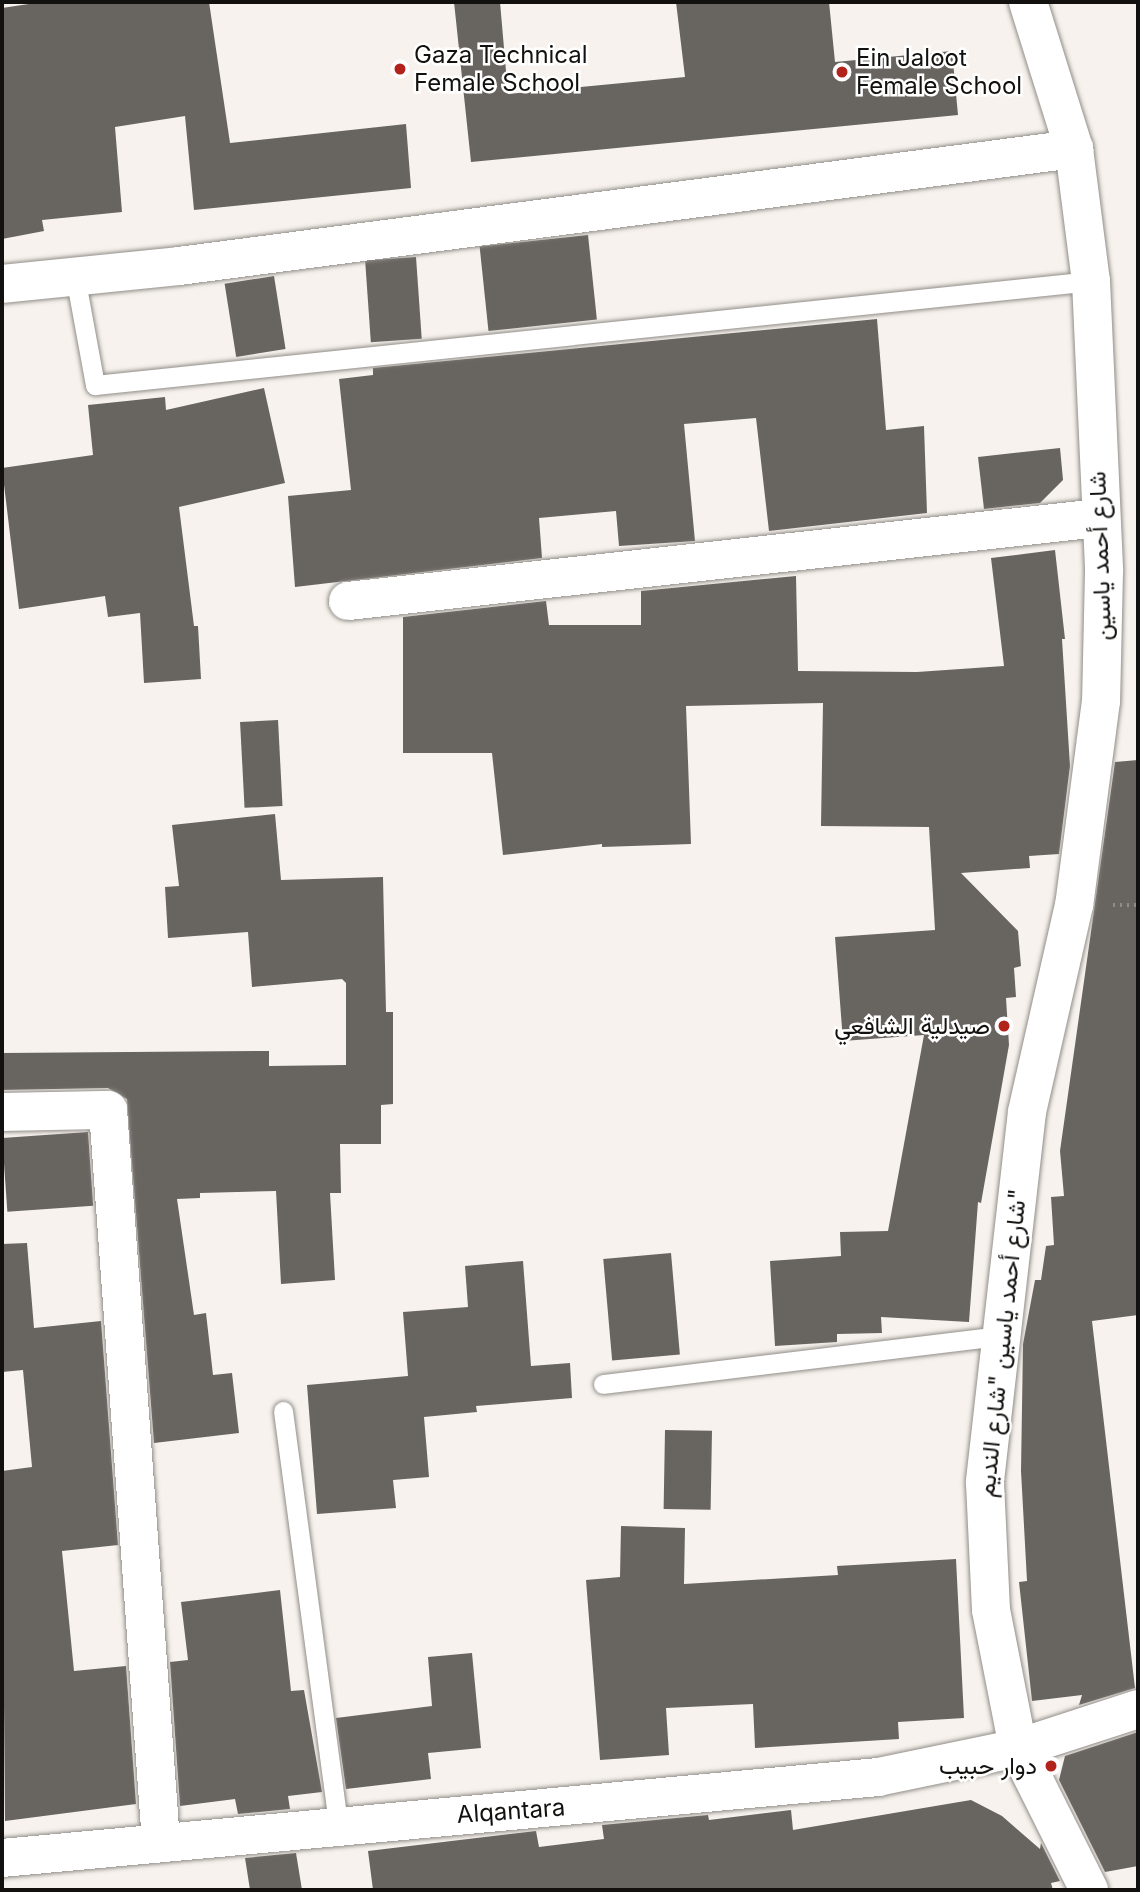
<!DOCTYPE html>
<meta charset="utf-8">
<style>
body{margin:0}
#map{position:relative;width:1140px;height:1892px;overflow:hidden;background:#f7f2ed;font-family:Inter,Vazirmatn,sans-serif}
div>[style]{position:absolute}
.building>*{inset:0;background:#686460;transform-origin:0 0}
.path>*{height:4.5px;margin-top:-2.25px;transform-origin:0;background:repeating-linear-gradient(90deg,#8f8c89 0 2px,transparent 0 7px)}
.roads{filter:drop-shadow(0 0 2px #918d88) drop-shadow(0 0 2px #918d88)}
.service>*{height:19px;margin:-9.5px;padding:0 9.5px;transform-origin:9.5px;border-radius:9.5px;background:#fff}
.minor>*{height:38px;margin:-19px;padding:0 19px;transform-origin:19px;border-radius:19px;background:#fff}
.dots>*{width:19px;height:19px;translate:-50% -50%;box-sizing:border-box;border:4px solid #fff;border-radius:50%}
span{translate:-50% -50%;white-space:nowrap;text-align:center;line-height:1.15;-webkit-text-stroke:5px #fff;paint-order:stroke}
.poi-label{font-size:24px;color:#12110f}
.left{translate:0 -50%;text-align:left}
.right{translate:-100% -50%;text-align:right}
.street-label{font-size:24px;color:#12110f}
.frame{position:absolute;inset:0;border:4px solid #12110f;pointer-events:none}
</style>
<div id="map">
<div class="building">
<i style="clip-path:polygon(42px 2px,209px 2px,230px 143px,406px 124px,411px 188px,194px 210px,185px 116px,115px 127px,122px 212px,42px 220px,44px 231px,2px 239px,2px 8px)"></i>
<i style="clip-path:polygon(454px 2px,500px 2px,508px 94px,685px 77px,676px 2px,829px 2px,835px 62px,952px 51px,958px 115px,471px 162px)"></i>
<i style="left:588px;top:235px;width:85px;height:109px;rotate:84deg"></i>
<i style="left:416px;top:257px;width:82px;height:51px;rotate:86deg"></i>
<i style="left:274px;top:276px;width:74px;height:50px;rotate:81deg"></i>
<i style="clip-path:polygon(877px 319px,886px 430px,924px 426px,927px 513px,769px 531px,756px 418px,684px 424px,695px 541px,619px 546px,616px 511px,539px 518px,542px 558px,295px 587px,288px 496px,351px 490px,339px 379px,373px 375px,373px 368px)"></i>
<i style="clip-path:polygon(264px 388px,285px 483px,179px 507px,194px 626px,198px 626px,201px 679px,144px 683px,140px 613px,108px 617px,105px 596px,19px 609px,2px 468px,93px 455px,88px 405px,165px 397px,166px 410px)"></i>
<i style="clip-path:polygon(1060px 448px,1063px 480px,1040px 503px,984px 509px,978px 457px)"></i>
<i style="clip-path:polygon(1055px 550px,1065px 639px,1062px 639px,1070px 766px,1059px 854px,1029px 856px,1030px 868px,961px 873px,1018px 931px,1021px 966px,1014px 968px,1016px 997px,1006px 998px,1009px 1045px,981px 1203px,978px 1202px,969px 1322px,881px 1317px,882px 1333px,837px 1334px,837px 1342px,775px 1346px,770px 1261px,841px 1256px,840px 1232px,888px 1231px,924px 1035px,843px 1041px,835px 937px,935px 930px,929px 827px,821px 826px,823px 703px,686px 706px,691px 844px,602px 847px,602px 844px,503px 855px,492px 753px,403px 753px,403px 617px,546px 601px,549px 625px,641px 625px,641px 591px,796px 576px,798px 671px,917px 672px,1004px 666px,991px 558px)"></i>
<i style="left:278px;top:720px;width:86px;height:38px;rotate:87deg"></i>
<i style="clip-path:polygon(1138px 760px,1138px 1315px,1092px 1321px,1135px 1688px,1079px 1705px,1082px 1695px,1032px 1701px,1019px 1582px,1027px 1581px,1021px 1471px,1023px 1344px,1035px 1280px,1041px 1280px,1046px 1246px,1054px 1245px,1051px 1197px,1064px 1196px,1060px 1151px,1115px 762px)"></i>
<i style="clip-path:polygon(275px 814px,281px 880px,383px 877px,386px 1012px,393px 1012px,393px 1104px,381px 1105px,381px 1144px,340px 1144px,341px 1193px,330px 1193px,335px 1280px,281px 1284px,276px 1191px,200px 1193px,200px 1198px,177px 1199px,194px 1315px,206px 1313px,213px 1375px,232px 1373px,239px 1433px,154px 1443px,127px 1099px,108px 1088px,2px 1090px,2px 1053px,269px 1051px,269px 1066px,346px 1065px,346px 983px,342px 979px,252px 987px,248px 932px,168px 938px,165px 887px,179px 886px,172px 825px)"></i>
<i style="left:88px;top:1132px;width:74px;height:86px;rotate:86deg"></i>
<i style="clip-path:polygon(27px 1243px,34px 1328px,101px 1321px,118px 1545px,62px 1551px,74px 1671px,126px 1666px,136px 1804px,5px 1821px,2px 1471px,32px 1467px,23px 1370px,2px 1372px,2px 1244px)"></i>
<i style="left:671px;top:1253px;width:102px;height:68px;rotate:85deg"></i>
<i style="clip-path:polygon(523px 1261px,531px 1366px,570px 1363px,572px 1398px,476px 1406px,477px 1412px,424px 1417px,429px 1477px,393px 1480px,396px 1508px,317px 1514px,307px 1385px,408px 1376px,403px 1312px,468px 1307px,465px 1266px)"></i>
<i style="left:665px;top:1430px;width:47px;height:79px;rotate:1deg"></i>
<i style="clip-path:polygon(621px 1526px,685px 1528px,684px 1584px,838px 1575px,837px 1566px,956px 1559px,964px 1718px,898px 1722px,899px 1739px,755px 1748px,753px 1704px,666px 1708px,669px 1755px,600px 1760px,586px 1580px,620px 1577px)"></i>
<i style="clip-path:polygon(280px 1590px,291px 1691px,304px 1690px,322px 1792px,288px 1796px,290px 1809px,238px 1814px,235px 1799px,180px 1806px,170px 1662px,188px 1660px,181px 1602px)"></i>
<i style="clip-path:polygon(472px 1653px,481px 1748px,428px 1753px,431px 1779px,346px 1789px,336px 1718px,432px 1706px,428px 1657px)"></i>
<i style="clip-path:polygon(1138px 1732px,1138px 1866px,1105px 1872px,1059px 1780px,1065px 1756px)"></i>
<i style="clip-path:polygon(971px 1800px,1002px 1816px,1040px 1849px,1041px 1843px,1060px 1881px,1051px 1883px,1053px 1890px,373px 1890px,368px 1851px,536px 1831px,539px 1847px,604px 1839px,602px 1825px,708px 1815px,709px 1820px,791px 1810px,793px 1830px)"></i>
<i style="clip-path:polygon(296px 1853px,302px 1890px,250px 1890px,245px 1858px)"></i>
</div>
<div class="path">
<i style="left:1113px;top:905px;width:25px"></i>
</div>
<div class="roads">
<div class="service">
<i style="left:75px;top:276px;width:111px;rotate:79.6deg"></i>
<i style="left:95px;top:385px;width:1001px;rotate:-5.96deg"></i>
<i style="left:603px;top:1384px;width:399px;rotate:-6.9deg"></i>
<i style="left:283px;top:1411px;width:416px;rotate:82.4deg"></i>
</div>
<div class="minor">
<i style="left:1028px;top:2px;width:154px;rotate:72.6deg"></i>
<i style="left:1074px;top:149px;width:133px;rotate:82.7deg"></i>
<i style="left:1091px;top:281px;width:291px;rotate:87.4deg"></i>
<i style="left:1104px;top:572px;width:129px;rotate:91.3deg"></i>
<i style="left:1101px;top:701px;width:206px;rotate:97.5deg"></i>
<i style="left:1074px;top:905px;width:212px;rotate:102.8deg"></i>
<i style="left:1027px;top:1112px;width:373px;rotate:96.5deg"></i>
<i style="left:985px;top:1483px;width:127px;rotate:87.3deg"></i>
<i style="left:991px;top:1610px;width:141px;rotate:78.9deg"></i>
<i style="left:1018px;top:1748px;width:159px;rotate:63.4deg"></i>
<i style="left:2px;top:284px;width:178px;rotate:-5.8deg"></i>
<i style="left:179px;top:266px;width:903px;rotate:-7.45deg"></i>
<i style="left:348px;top:601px;width:756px;rotate:-6.31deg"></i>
<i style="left:2px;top:1112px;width:106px;rotate:-1.1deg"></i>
<i style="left:108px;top:1110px;width:734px;rotate:85.86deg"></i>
<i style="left:2px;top:1858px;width:880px;rotate:-5.28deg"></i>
<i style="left:878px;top:1777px;width:143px;rotate:-11.7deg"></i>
<i style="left:1018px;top:1748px;width:126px;rotate:-18deg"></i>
</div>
</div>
<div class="dots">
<i style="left:400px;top:69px;background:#b2231c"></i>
<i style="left:842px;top:72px;background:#b2231c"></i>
<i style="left:1004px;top:1026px;background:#b2231c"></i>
<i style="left:1051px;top:1766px;background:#b2231c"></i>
</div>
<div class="poi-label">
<span class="left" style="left:414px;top:69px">Gaza Technical<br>Female School</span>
<span class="left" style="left:856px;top:72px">Ein Jaloot<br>Female School</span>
<span class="right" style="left:990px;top:1026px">صيدلية الشافعي</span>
<span class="right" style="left:1037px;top:1766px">دوار حبيب</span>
</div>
<div class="street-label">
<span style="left:1100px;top:556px;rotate:-92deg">شارع أحمد ياسين</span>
<span style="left:1002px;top:1343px;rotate:-84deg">شارع أحمد ياسين "شارع النديم"</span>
<span style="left:511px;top:1811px;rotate:-4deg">Alqantara</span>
</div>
<div class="frame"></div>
</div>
